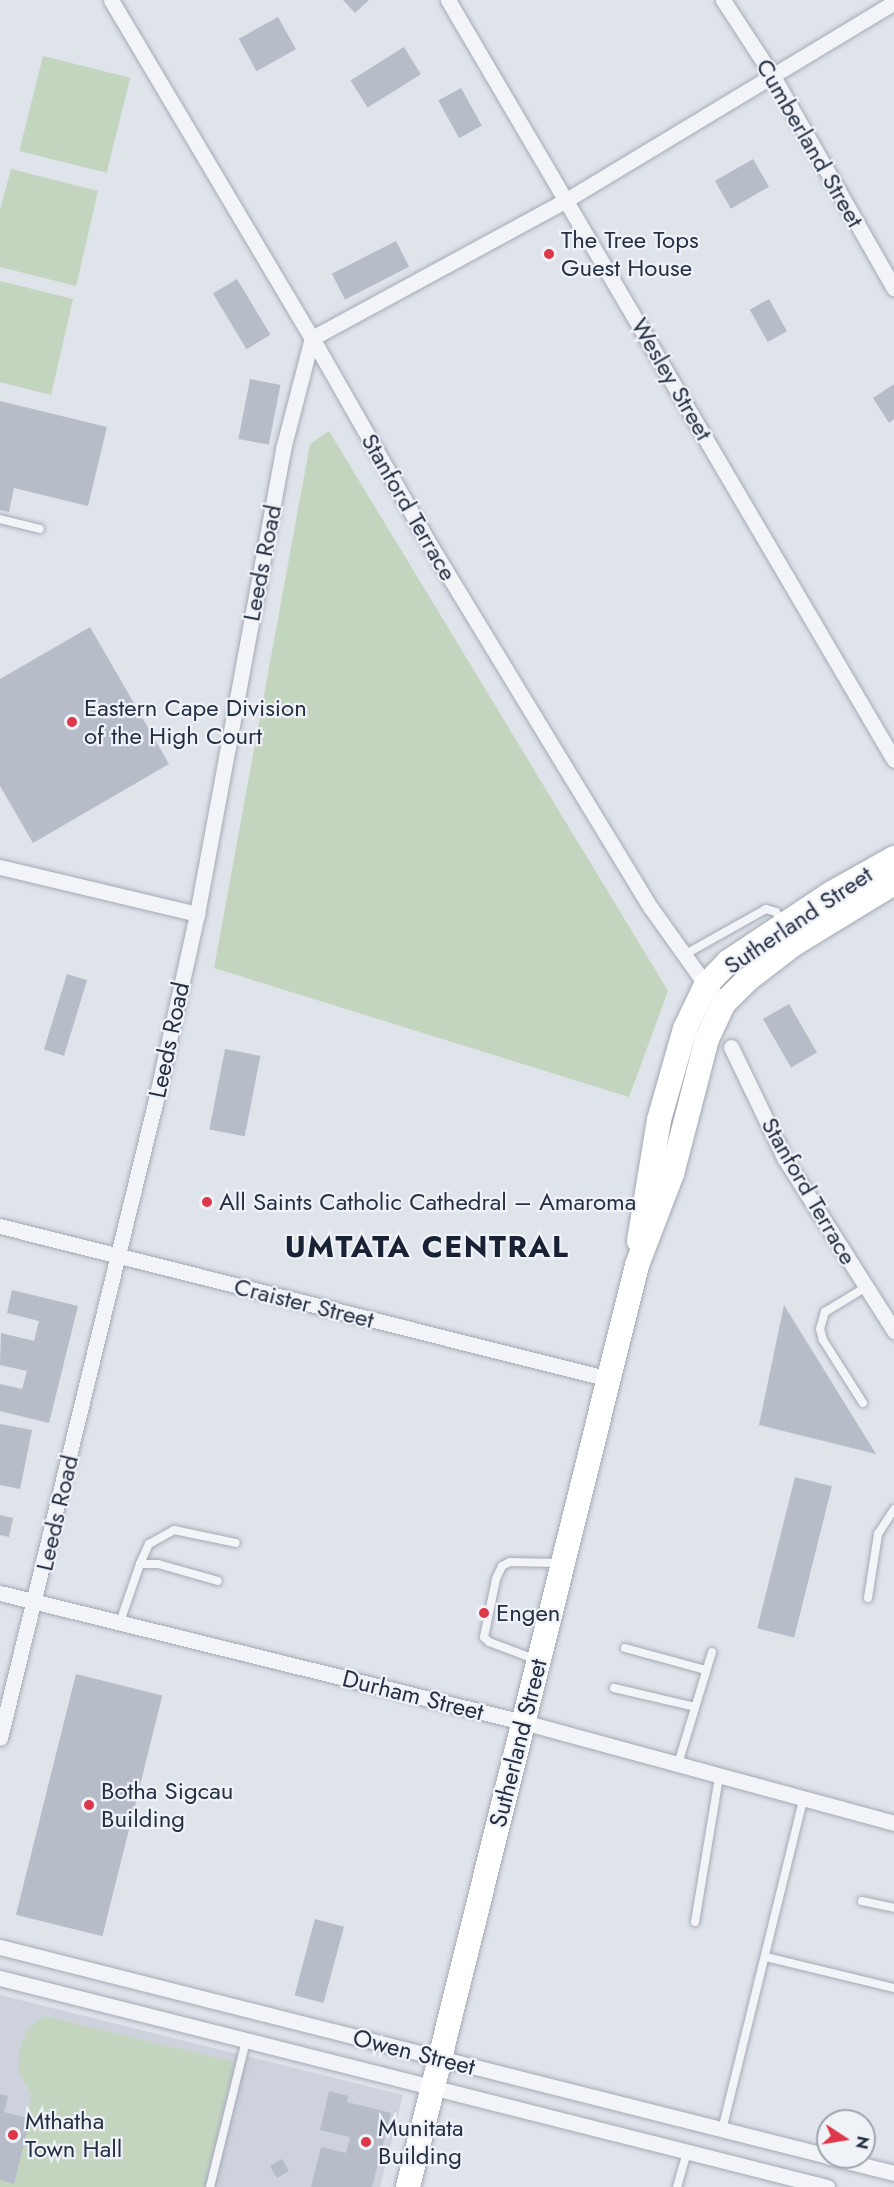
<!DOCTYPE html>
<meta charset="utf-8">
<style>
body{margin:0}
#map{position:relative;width:894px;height:2187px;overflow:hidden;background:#dfe3ea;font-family:Jost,sans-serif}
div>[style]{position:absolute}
.built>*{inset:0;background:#cdd2dc}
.green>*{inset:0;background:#c4d5bf;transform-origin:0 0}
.building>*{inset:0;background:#b6bcc8;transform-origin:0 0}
.roads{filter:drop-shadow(0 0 2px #a4aab5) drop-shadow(0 0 2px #a4aab5)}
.service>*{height:8px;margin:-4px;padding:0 4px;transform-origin:4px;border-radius:4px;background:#f2f4f8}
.minor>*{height:15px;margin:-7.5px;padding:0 7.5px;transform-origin:7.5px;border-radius:7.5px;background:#f2f4f8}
.primary>*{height:24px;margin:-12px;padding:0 12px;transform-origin:12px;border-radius:12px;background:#fff}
.dots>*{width:16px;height:16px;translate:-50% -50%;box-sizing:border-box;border:3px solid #eff2f7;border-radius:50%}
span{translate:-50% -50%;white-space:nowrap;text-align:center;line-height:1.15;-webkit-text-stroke:4.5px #eff2f7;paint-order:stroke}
.street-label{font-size:24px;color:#263043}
.poi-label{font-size:24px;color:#263043}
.left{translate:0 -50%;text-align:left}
.district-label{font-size:30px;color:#192134;font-weight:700;letter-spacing:1.5px}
.north{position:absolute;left:816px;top:2109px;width:60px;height:60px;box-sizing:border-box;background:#eff2f7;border:2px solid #9fa4af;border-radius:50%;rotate:102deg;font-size:16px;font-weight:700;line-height:24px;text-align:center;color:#263043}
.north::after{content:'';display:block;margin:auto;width:21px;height:27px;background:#dd3749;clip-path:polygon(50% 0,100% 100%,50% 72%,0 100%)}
</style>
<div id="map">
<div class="built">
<i style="clip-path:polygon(0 1995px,403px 2095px,380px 2187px,0 2187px)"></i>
</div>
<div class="green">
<i style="left:43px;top:56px;width:90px;height:98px;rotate:14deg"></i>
<i style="clip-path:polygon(11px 169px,98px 191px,76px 286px,0 267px,0 210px)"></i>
<i style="clip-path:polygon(0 281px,73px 299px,51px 395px,0 382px)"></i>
<i style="clip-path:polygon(329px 431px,668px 991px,629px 1097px,214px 968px,310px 444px)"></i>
<i style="clip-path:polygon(44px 2016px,234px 2062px,204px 2187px,0 2187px,0 2180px,14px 2184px,32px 2095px,19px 2073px,19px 2051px,27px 2030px)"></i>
</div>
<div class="building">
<i style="clip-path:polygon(343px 0,369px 0,355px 13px)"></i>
<i style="left:278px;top:17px;width:37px;height:45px;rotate:61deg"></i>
<i style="left:404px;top:47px;width:32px;height:63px;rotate:58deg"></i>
<i style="left:461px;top:88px;width:43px;height:26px;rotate:61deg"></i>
<i style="left:753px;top:159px;width:32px;height:44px;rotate:60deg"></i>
<i style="left:396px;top:241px;width:29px;height:72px;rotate:63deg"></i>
<i style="left:237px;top:279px;width:65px;height:28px;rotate:59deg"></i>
<i style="left:769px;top:299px;width:37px;height:22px;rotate:61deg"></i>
<i style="left:250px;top:379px;width:31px;height:61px;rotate:11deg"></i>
<i style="clip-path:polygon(894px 384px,894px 419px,889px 423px,873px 398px)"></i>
<i style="clip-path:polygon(0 401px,107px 427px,88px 506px,14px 488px,9px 512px,0 510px)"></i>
<i style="clip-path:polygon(90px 627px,169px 764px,33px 843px,0 786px,0 679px)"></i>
<i style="left:67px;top:974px;width:21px;height:79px;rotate:17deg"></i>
<i style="left:789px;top:1004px;width:56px;height:30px;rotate:60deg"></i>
<i style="left:225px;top:1049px;width:36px;height:82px;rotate:11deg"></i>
<i style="clip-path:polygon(12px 1290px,78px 1306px,49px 1423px,0 1411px,0 1384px,22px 1389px,27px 1371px,0 1365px,1px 1333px,34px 1341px,39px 1321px,7px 1313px)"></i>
<i style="clip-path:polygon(784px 1305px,876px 1454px,759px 1425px)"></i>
<i style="clip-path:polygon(0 1424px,32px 1430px,20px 1489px,0 1485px)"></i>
<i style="left:795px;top:1477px;width:38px;height:156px;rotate:14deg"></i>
<i style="clip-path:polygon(0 1515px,13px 1518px,9px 1537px,0 1535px)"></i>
<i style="left:76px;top:1674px;width:89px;height:248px;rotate:14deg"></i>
<i style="left:315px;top:1919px;width:30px;height:79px;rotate:15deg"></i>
<i style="clip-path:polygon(329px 2091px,348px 2096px,347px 2102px,391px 2113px,372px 2187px,311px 2187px,321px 2147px,346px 2153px,350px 2137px,320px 2130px)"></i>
<i style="clip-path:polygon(0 2094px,8px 2096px,4px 2112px,30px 2119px,14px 2184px,0 2180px)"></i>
<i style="left:282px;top:2159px;width:14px;height:14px;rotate:60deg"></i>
</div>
<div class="roads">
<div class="service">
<i style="left:0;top:519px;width:41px;rotate:14deg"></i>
<i style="left:684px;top:955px;width:94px;rotate:-29.3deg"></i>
<i style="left:766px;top:909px;width:10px;rotate:17deg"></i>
<i style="left:776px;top:912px;width:10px;rotate:61deg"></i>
<i style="left:863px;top:1403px;width:75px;rotate:-122.4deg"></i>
<i style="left:823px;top:1340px;width:11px;rotate:-105deg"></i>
<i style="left:820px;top:1329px;width:18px;rotate:-74deg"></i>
<i style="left:825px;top:1312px;width:48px;rotate:-31.4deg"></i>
<i style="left:140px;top:1564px;width:22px;rotate:-66deg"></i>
<i style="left:149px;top:1544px;width:29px;rotate:-29deg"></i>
<i style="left:174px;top:1530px;width:63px;rotate:11.8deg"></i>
<i style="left:868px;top:1598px;width:65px;rotate:-81.1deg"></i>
<i style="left:878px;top:1534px;width:30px;rotate:-57deg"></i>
<i style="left:120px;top:1622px;width:61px;rotate:-71deg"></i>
<i style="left:140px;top:1564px;width:18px"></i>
<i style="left:158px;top:1564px;width:62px;rotate:15.8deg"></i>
<i style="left:625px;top:1648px;width:84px;rotate:15.2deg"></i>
<i style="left:537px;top:1660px;width:51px;rotate:-159.4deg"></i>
<i style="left:489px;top:1642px;width:7px;rotate:-135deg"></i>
<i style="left:484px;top:1637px;width:59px;rotate:-78.3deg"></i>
<i style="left:496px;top:1579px;width:14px;rotate:-65deg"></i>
<i style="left:502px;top:1566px;width:9px;rotate:-27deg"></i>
<i style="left:510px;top:1562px;width:48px;rotate:1.2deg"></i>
<i style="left:614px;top:1688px;width:83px;rotate:13.2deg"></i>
<i style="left:678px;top:1764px;width:117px;rotate:-73.1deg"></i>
<i style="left:862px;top:1901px;width:33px;rotate:12deg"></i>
<i style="left:695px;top:1922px;width:147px;rotate:-80.6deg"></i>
<i style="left:766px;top:1957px;width:132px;rotate:13.6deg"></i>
<i style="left:722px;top:2130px;width:341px;rotate:-76.2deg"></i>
<i style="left:210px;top:2187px;width:151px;rotate:-76.2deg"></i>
<i style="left:677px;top:2187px;width:37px;rotate:-74deg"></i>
</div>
<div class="minor">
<i style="left:111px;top:0;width:393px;rotate:59.3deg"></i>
<i style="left:312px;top:338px;width:238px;rotate:60.3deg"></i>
<i style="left:430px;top:545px;width:425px;rotate:58.7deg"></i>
<i style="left:651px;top:908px;width:95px;rotate:54.5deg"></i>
<i style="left:706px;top:985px;width:25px;rotate:45deg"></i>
<i style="left:448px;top:0;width:881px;rotate:59.59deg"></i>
<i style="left:723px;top:0;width:93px;rotate:56.8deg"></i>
<i style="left:774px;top:78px;width:242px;rotate:60.3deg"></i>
<i style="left:0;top:867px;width:203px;rotate:13.4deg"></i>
<i style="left:731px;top:1047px;width:124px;rotate:64.3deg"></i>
<i style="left:785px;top:1159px;width:204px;rotate:57.6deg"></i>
<i style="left:0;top:1226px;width:628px;rotate:14.1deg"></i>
<i style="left:0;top:1593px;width:539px;rotate:13.86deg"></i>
<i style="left:523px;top:1722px;width:385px;rotate:15.2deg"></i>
<i style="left:0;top:1738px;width:658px;rotate:-76.28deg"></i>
<i style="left:156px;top:1099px;width:189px;rotate:-77.5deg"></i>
<i style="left:197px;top:914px;width:473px;rotate:-79.5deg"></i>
<i style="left:283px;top:449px;width:115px;rotate:-75.4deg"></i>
<i style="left:312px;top:338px;width:291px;rotate:-28.5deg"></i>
<i style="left:568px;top:199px;width:381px;rotate:-31.1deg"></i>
<i style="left:0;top:1947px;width:854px;rotate:14.17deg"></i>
<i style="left:0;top:1978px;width:853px;rotate:14.18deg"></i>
<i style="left:830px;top:2157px;width:66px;rotate:14deg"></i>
</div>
<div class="primary">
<i style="left:639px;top:1241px;width:123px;rotate:-80.6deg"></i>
<i style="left:659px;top:1120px;width:95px;rotate:-74.1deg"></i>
<i style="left:685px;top:1029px;width:49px;rotate:-64.5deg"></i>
<i style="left:706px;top:985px;width:32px;rotate:-46deg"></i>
<i style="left:728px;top:962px;width:125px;rotate:-33.6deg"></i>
<i style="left:832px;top:893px;width:71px;rotate:-29.4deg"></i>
<i style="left:408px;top:2187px;width:950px;rotate:-76.05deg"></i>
<i style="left:637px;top:1265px;width:97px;rotate:-69deg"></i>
<i style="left:672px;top:1174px;width:139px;rotate:-75.5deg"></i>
<i style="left:707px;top:1039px;width:40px;rotate:-65deg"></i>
<i style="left:724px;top:1003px;width:33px;rotate:-45deg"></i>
<i style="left:747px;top:980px;width:59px;rotate:-37.5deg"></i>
<i style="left:794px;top:944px;width:117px;rotate:-31.4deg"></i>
</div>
</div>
<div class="dots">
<i style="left:549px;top:254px;background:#dd3749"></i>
<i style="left:72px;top:722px;background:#dd3749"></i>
<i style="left:207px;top:1202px;background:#dd3749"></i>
<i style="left:484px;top:1613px;background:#dd3749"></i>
<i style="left:89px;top:1805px;background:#dd3749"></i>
<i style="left:13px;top:2135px;background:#dd3749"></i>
<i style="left:366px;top:2142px;background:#dd3749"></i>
</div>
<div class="street-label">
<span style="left:810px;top:143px;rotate:60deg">Cumberland Street</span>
<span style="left:672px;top:379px;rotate:60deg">Wesley Street</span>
<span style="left:409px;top:507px;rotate:60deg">Stanford Terrace</span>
<span style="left:262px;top:563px;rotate:-79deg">Leeds Road</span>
<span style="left:798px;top:920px;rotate:-34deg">Sutherland Street</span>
<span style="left:169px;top:1040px;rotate:-78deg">Leeds Road</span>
<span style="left:809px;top:1191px;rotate:60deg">Stanford Terrace</span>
<span style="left:304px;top:1303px;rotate:14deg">Craister Street</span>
<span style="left:57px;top:1513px;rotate:-77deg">Leeds Road</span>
<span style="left:413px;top:1695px;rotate:14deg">Durham Street</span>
<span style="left:518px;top:1743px;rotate:-76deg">Sutherland Street</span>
<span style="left:414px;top:2052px;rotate:14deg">Owen Street</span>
</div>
<div class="poi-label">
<span class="left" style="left:561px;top:254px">The Tree Tops<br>Guest House</span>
<span class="left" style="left:84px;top:722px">Eastern Cape Division<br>of the High Court</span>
<span class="left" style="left:219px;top:1202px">All Saints Catholic Cathedral – Amaroma</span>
<span class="left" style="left:496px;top:1613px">Engen</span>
<span class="left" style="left:101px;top:1805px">Botha Sigcau<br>Building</span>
<span class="left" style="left:25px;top:2135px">Mthatha<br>Town Hall</span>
<span class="left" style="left:378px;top:2142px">Munitata<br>Building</span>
</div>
<div class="district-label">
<span style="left:427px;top:1247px">UMTATA CENTRAL</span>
</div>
<div class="north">N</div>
</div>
